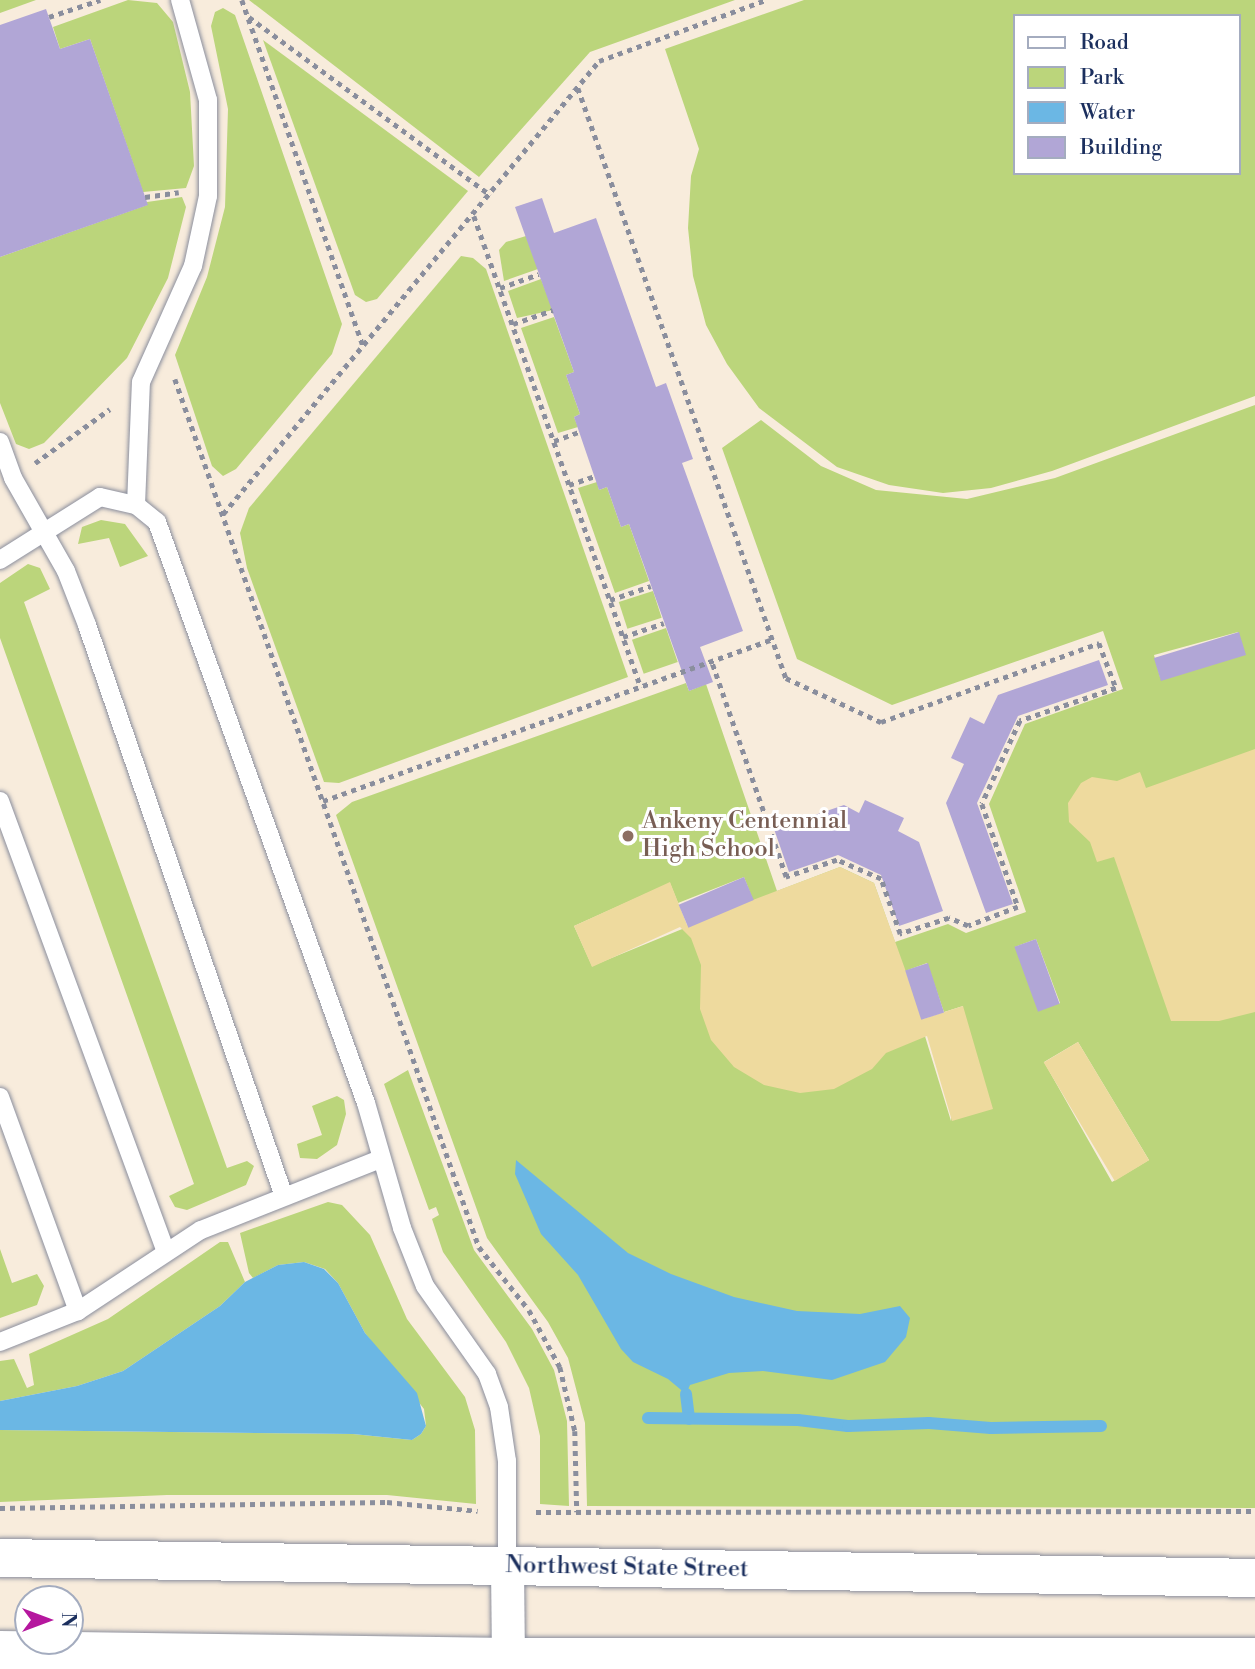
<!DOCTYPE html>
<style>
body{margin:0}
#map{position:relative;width:1255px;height:1669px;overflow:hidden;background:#f8ecdc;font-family:"Libre Bodoni",serif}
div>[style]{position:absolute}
.green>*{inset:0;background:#bbd57b;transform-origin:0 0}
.sand>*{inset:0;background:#eeda9e;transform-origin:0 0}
.water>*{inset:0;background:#6bb7e4}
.stream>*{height:12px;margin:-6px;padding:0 6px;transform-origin:6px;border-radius:6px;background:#6bb7e4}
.building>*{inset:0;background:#b1a6d6;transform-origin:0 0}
.path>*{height:4.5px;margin-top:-2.25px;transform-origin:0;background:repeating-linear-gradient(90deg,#8a8e9d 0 5px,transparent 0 10px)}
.roads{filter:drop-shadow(0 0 2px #8a8e9d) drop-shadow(0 0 2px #8a8e9d)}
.service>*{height:18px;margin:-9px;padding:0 9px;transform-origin:9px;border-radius:9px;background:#fff}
.minor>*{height:33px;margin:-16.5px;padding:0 16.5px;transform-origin:16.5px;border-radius:16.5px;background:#fff}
.secondary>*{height:38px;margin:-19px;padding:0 19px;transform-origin:19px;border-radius:19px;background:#fff}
.dots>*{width:19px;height:19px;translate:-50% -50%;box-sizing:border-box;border:4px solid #fff;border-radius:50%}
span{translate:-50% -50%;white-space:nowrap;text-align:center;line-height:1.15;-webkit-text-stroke:6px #fff;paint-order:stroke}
.education-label{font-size:24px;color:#785e54}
.left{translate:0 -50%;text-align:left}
.street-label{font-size:24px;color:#1b2f5e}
.legend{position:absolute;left:1013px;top:14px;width:228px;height:161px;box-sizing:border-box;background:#fff;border:2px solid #a4acbf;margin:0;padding:9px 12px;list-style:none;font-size:21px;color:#1b2f5e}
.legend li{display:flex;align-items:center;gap:14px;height:35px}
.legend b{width:35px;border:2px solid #a4acbf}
.north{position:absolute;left:14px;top:1585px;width:70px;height:70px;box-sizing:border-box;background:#fff;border:2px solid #a4acbf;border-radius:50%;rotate:90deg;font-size:19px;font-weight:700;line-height:28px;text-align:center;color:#1b2f5e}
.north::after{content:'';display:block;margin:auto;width:24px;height:32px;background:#b5179e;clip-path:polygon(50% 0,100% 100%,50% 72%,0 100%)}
</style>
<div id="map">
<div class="green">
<i style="clip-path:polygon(0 0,36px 0,0 13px)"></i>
<i style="clip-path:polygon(128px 0,157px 3px,173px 22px,190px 92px,194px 166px,186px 188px,143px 192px,90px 39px,60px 49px,53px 27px)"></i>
<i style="clip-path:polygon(249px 0,735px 0,590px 52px,479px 177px)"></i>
<i style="clip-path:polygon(evenodd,804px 0,1255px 0,1255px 396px,1052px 471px,991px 488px,943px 493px,889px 485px,837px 467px,759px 408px,727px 364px,706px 325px,693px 276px,688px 228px,691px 176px,699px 149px,665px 49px,804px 0,1015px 16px,1239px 16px,1239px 173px,1015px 173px,1015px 16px)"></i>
<i style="clip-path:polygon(223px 8px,235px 15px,342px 324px,332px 354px,236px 469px,223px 476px,212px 466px,175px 355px,207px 277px,225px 207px,228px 109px,211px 26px,215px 12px)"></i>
<i style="clip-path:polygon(263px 40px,468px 191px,377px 299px,366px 302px,355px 295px)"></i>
<i style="clip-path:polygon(182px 197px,186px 207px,168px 278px,127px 358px,44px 443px,29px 449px,16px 444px,0 403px,0 257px,147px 205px,147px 202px)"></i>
<i style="clip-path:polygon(526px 236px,538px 269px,504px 281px,499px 250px,506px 242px)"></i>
<i style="clip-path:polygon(461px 256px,473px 258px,486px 269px,628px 677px,339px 783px,324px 782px,247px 568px,240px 533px,249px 508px)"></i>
<i style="clip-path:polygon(541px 279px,553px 310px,517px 318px,508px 291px)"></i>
<i style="clip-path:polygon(554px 317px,574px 372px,566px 375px,580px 414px,574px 417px,578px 427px,558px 433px,521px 328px)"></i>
<i style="clip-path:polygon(evenodd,1255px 405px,1255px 1508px,587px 1506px,585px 1423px,568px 1358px,548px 1322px,487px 1238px,336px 815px,352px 802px,686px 683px,689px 691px,706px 684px,777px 891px,840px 867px,874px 883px,895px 942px,948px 924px,966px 933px,1026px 912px,989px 804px,1025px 724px,1123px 689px,1103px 631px,892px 705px,797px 659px,722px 448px,761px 420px,821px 466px,876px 490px,967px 499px,1055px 478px,1255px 405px,1238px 632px,1239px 632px,1160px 677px,1154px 655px,1238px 632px,1255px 405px,744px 877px,753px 900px,592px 966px,574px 926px,670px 883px,678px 903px,744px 877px,1255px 405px,1036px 939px,1060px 1003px,1060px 1004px,1015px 947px,1036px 939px,1255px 405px,927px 963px,944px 1012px,963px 1006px,951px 1121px,905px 971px,927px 963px,1255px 405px,1078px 1042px,1149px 1160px,1112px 1182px,1044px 1062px,1078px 1042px)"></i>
<i style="clip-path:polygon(597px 482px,599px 490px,607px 487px,621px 527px,629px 524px,649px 581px,615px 593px,578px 488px)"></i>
<i style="clip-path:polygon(101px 520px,125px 524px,148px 556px,120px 567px,109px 538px,78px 544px,82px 527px)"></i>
<i style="clip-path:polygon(28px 564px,40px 568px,50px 589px,24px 602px,227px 1168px,247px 1161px,254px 1166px,246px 1185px,187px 1210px,175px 1207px,169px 1196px,194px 1184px,0 638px,0 583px)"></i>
<i style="left:653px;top:591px;width:28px;height:36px;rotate:72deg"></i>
<i style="left:666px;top:628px;width:36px;height:36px;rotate:71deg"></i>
<i style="clip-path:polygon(408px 1070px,474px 1250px,532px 1329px,554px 1370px,567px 1421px,569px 1506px,540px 1504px,540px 1436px,529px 1388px,506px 1342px,443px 1252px,432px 1219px,439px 1215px,436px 1207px,429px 1210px,384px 1084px)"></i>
<i style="clip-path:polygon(337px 1096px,344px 1100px,346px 1114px,337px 1145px,317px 1159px,300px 1158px,297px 1144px,322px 1135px,312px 1106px)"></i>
<i style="clip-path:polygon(328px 1202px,342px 1205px,370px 1235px,407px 1319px,465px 1397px,475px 1430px,476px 1504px,387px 1495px,167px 1495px,0 1502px,0 1430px,353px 1434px,412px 1440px,421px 1434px,426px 1426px,424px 1409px,365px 1333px,338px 1283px,325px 1269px,304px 1262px,278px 1265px,253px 1278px,249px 1273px,240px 1233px)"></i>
<i style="clip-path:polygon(220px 1242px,228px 1242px,245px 1282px,220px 1306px,123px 1371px,77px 1386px,0 1401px,0 1361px,14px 1359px,27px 1388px,34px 1385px,29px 1354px,108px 1319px)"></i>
<i style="clip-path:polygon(0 1249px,12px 1283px,37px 1274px,44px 1286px,37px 1305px,0 1318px)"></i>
</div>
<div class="sand">
<i style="clip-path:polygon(1255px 749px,1255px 1012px,1219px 1021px,1171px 1021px,1114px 857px,1097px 862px,1090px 842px,1069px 822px,1068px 803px,1081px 783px,1092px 777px,1117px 781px,1140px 772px,1146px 788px)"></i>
<i style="clip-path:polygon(840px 867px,874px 883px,923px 1019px,963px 1006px,993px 1109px,952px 1121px,927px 1036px,886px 1053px,872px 1069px,834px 1089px,800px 1093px,764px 1085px,734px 1067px,711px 1040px,700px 1009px,701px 965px,691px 938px,680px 927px,592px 967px,574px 926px,670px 882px,687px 925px)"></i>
<i style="left:1078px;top:1042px;width:138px;height:40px;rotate:59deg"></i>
</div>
<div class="water">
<i style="clip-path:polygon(516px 1160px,628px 1253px,671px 1274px,734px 1297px,797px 1311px,860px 1314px,900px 1306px,910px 1318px,906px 1337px,885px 1362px,832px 1380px,763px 1371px,729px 1373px,690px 1385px,686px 1394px,668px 1379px,633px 1362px,621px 1349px,578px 1275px,541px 1234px,515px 1174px)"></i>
<i style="clip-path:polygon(304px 1262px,324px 1269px,338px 1283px,365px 1333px,417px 1393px,426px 1426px,421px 1434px,412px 1440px,353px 1434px,0 1430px,0 1401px,77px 1386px,123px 1371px,220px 1306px,245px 1282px,278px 1265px)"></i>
</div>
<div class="stream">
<i style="left:686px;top:1394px;width:25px;rotate:83deg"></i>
<i style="left:648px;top:1418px;width:150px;rotate:0.8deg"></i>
<i style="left:798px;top:1420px;width:50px;rotate:6.8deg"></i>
<i style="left:848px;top:1426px;width:81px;rotate:-2.1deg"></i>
<i style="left:929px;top:1423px;width:62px;rotate:4.6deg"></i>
<i style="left:991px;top:1428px;width:110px;rotate:-1deg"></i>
</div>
<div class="building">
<i style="clip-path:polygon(46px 9px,60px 49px,90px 39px,148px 205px,0 257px,0 25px)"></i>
<i style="clip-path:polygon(542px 198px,554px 233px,596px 218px,656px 387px,666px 383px,693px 459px,682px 463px,743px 631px,700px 647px,713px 682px,689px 691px,629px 524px,621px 527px,607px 487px,599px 490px,574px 417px,580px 414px,566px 375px,574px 372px,515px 207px)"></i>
<i style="left:1239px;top:632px;width:24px;height:89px;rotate:73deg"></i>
<i style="clip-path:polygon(1099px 660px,1108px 685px,1018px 716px,977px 803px,1013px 904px,986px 913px,946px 803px,964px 764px,951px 758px,970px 717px,984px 724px,998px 695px)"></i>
<i style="clip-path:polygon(865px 800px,904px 818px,898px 831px,919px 842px,943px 911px,899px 926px,881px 875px,838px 855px,789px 872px,774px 829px,844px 805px,859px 813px)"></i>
<i style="left:744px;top:877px;width:25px;height:71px;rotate:67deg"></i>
<i style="left:1036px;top:939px;width:69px;height:23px;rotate:70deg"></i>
<i style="left:928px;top:963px;width:52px;height:24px;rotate:72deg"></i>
</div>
<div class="path">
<i style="left:242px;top:0;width:366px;rotate:70.7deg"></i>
<i style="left:49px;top:17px;width:54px;rotate:-18.4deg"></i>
<i style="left:249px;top:17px;width:300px;rotate:36.4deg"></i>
<i style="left:578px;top:88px;width:626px;rotate:70.58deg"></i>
<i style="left:786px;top:678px;width:105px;rotate:24.9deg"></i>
<i style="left:881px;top:722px;width:232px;rotate:-19.9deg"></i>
<i style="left:1099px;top:643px;width:48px;rotate:69.3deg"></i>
<i style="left:1116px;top:688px;width:102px;rotate:161deg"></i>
<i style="left:1020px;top:721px;width:91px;rotate:114.6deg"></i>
<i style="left:982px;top:804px;width:109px;rotate:70.7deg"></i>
<i style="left:1018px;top:907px;width:53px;rotate:159.2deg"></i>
<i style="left:968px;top:926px;width:21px;rotate:-157deg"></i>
<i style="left:949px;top:918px;width:52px;rotate:161.9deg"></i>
<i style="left:900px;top:934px;width:58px;rotate:-109.1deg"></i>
<i style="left:881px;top:879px;width:48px;rotate:-156.6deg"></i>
<i style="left:837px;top:860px;width:54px;rotate:161.6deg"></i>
<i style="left:786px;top:877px;width:229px;rotate:-109.1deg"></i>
<i style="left:145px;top:197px;width:34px;rotate:-8deg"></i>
<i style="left:474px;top:216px;width:500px;rotate:70.5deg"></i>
<i style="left:500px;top:288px;width:41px;rotate:-19.7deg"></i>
<i style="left:513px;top:324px;width:42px;rotate:-19.3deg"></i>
<i style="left:175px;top:379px;width:920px;rotate:70.7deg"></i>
<i style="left:479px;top:1247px;width:80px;rotate:51.6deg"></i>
<i style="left:529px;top:1310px;width:65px;rotate:61.5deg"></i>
<i style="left:560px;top:1367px;width:66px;rotate:76.8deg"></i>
<i style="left:575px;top:1431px;width:81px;rotate:88.6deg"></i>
<i style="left:554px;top:441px;width:27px;rotate:-20deg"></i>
<i style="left:35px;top:463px;width:92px;rotate:-35.8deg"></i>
<i style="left:569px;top:485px;width:28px;rotate:-19deg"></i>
<i style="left:223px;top:514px;width:589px;rotate:-50.31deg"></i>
<i style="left:599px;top:61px;width:178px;rotate:-20.1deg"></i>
<i style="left:610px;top:600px;width:43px;rotate:-18.9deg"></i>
<i style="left:623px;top:637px;width:43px;rotate:-18.9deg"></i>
<i style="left:323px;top:801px;width:477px;rotate:-19.8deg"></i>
<i style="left:0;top:1508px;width:387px;rotate:-0.9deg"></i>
<i style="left:387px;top:1502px;width:91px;rotate:5.6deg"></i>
<i style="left:536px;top:1512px;width:719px;rotate:-0.08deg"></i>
</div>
<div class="roads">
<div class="service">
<i style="left:0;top:442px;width:38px;rotate:70deg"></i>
<i style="left:13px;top:478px;width:107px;rotate:60.3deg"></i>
<i style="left:66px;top:571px;width:58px;rotate:68.7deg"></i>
<i style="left:87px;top:625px;width:602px;rotate:70.99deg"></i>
<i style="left:136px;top:505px;width:123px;rotate:-87.7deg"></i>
<i style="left:141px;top:382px;width:127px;rotate:-65.9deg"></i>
<i style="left:193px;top:266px;width:72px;rotate:-77.9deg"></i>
<i style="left:208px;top:196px;width:96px;rotate:-90deg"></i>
<i style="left:208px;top:100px;width:104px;rotate:-105.6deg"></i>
<i style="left:0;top:560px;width:118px;rotate:-32.2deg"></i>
<i style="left:100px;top:497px;width:37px;rotate:13deg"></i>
<i style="left:136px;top:505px;width:27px;rotate:39deg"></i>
<i style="left:157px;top:522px;width:617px;rotate:70.22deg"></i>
<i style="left:366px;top:1103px;width:130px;rotate:73.9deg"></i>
<i style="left:402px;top:1228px;width:62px;rotate:68.4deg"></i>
<i style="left:425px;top:1286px;width:108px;rotate:54.8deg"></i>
<i style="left:487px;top:1374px;width:35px;rotate:70deg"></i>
<i style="left:499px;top:1407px;width:55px;rotate:81.6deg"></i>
<i style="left:507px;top:1461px;width:105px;rotate:90deg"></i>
<i style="left:0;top:801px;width:480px;rotate:69.8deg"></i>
<i style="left:0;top:1097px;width:228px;rotate:70deg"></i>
<i style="left:0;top:1342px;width:84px;rotate:-21.7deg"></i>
<i style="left:78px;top:1311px;width:147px;rotate:-33.4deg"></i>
<i style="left:201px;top:1230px;width:193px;rotate:-21.6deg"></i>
</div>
<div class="minor">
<i style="left:507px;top:1566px;width:103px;rotate:89.4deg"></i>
</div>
<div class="secondary">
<i style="left:0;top:1558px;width:1255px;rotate:0.91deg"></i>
<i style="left:0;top:1650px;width:508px;rotate:0.79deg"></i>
<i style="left:508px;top:1657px;width:747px"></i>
</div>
</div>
<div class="dots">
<i style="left:628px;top:836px;background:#8d6e63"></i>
</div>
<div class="education-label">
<span class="left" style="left:642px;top:836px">Ankeny Centennial<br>High School</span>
</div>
<div class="street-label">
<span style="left:627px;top:1568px;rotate:1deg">Northwest State Street</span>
</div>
<ul class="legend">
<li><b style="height:9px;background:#fff"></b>Road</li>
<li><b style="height:19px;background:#bbd57b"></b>Park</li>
<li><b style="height:19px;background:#6bb7e4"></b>Water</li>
<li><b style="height:19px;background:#b1a6d6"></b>Building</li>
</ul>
<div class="north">N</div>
</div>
